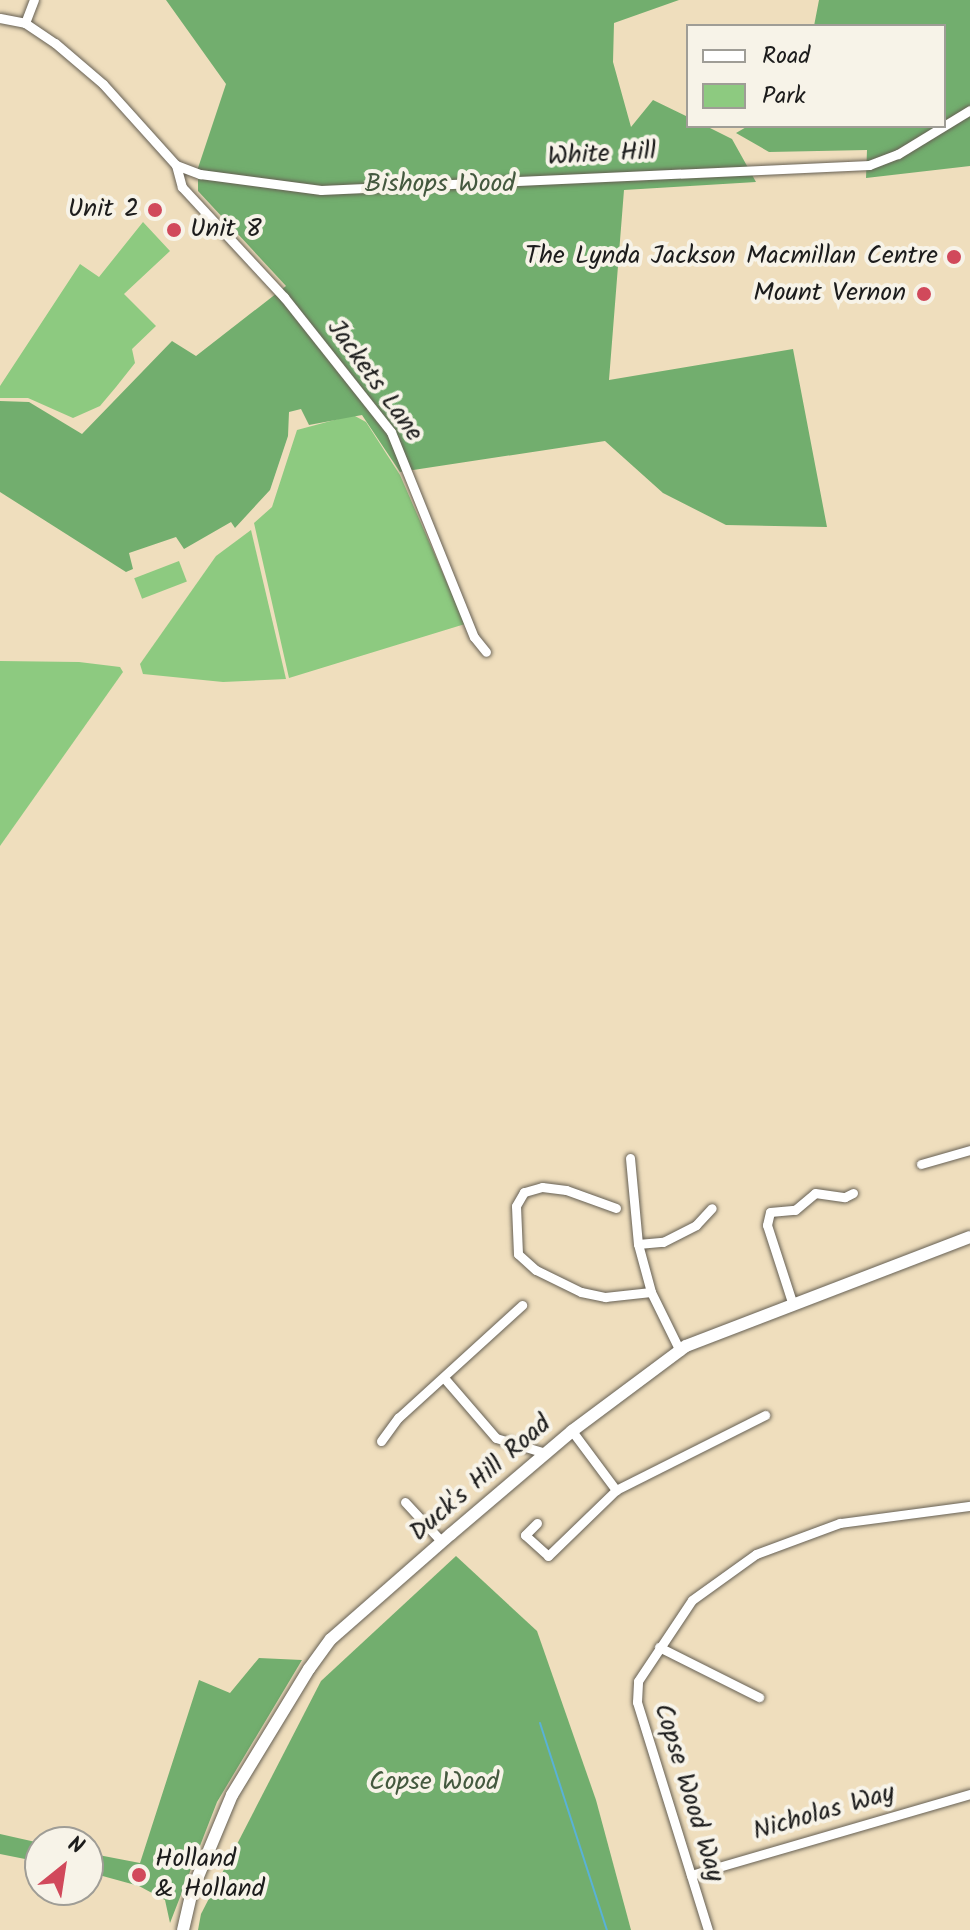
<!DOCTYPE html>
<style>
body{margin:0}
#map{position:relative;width:970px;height:1930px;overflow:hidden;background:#efdebd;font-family:Kalam,sans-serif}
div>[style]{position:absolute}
.green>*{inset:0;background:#8dca80;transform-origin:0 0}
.forest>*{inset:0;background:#72ae6e}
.stream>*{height:2px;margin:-1px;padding:0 1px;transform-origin:1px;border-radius:1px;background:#59b2d6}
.roads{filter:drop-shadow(0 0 2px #666054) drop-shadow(0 0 2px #666054)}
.minor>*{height:9px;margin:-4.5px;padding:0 4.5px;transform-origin:4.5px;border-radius:4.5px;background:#fff}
.major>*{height:12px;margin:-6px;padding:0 6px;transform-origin:6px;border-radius:6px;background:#fff}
.dots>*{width:22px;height:22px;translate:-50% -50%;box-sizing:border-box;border:4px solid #f7f3e8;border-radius:50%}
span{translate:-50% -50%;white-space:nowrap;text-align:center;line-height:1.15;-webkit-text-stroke:8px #f7f3e8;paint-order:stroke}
.street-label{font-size:26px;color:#1c1c1c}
.park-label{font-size:26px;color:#44593f}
.poi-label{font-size:26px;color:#1c1c1c}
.right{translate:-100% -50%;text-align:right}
.left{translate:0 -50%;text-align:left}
.legend{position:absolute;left:686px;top:24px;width:260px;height:104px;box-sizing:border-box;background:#f7f3e8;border:2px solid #9f9d96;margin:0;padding:10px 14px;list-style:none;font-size:24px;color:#1c1c1c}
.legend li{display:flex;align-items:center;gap:16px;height:40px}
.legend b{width:40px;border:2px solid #9f9d96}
.north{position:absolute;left:24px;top:1826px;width:80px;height:80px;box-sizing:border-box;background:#f7f3e8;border:2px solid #9f9d96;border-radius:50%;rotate:30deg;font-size:22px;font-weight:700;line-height:32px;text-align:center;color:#1c1c1c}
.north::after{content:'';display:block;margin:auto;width:28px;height:36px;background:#d1495b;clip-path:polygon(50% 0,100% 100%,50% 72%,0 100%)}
</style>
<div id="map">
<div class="green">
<i style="clip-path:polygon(143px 222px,170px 251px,124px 294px,156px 326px,132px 349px,135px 363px,116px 387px,100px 406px,73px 418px,28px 398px,0 398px,0 386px,80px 264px,99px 277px)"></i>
<i style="clip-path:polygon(353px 415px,366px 422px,400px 475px,465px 624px,289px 678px,254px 523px,272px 507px,297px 430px)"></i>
<i style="clip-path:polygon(251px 530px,286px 679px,223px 682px,143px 674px,140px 664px,216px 556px)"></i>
<i style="left:179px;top:561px;width:22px;height:48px;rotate:69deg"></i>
<i style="clip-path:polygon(0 661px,79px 662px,120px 667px,123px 672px,0 846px)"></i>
</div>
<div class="forest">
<i style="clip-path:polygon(166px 0,679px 0,614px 23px,613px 62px,631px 127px,653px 100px,688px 117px,688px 126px,706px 126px,732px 139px,756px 182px,624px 190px,609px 380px,793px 349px,827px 527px,726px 525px,663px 493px,605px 441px,400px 472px,362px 415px,309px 425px,301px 409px,289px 412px,288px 436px,270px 490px,235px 528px,231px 522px,184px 549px,176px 537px,129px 553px,133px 569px,126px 572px,0 492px,0 401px,29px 402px,82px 434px,172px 341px,196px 356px,286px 286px,198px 191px,198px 168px,226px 84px)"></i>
<i style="clip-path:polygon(819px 0,970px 0,970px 166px,866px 178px,867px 150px,769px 152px,736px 133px,748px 126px,944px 126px,944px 26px,814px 26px)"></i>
<i style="clip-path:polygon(456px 1556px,537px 1631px,596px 1800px,631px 1930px,198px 1930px,201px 1914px,321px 1681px)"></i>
<i style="clip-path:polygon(259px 1658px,302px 1660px,217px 1802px,170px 1923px,165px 1900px,139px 1886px,88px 1872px,88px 1853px,140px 1863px,199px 1680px,230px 1693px)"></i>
<i style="clip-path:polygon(0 1834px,40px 1843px,40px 1862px,0 1854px)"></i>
</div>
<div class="stream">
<i style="left:540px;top:1723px;width:218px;rotate:72.1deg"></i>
</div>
<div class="roads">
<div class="minor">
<i style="left:0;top:18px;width:25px;rotate:11deg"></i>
<i style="left:25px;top:23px;width:36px;rotate:34deg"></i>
<i style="left:55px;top:43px;width:63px;rotate:40.5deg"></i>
<i style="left:103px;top:84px;width:109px;rotate:48deg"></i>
<i style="left:176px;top:165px;width:26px;rotate:21deg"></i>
<i style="left:200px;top:174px;width:122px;rotate:7.5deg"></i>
<i style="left:321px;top:190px;width:549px;rotate:-2.61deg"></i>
<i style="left:869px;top:165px;width:31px;rotate:-21deg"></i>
<i style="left:898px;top:154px;width:84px;rotate:-31.4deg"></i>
<i style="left:25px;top:23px;width:25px;rotate:-69deg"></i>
<i style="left:176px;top:165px;width:23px;rotate:75deg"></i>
<i style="left:182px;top:187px;width:150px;rotate:47.2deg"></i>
<i style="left:284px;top:297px;width:172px;rotate:51.6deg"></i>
<i style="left:391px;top:432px;width:221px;rotate:68deg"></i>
<i style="left:474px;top:637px;width:19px;rotate:51deg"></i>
<i style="left:630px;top:1158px;width:86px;rotate:84.7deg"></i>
<i style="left:638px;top:1244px;width:50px;rotate:74.8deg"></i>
<i style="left:651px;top:1292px;width:66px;rotate:63.8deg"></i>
<i style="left:921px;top:1164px;width:51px;rotate:-15.9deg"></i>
<i style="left:616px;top:1208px;width:53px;rotate:-160.2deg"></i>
<i style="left:566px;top:1190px;width:24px;rotate:-173deg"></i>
<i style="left:542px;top:1187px;width:19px;rotate:164deg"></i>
<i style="left:524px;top:1192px;width:16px;rotate:120deg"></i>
<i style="left:516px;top:1206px;width:48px;rotate:87.6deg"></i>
<i style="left:518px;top:1254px;width:24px;rotate:42deg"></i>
<i style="left:536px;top:1270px;width:50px;rotate:26.1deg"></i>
<i style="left:581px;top:1292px;width:25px;rotate:12deg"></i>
<i style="left:605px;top:1297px;width:46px;rotate:-6.2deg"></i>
<i style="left:638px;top:1244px;width:25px;rotate:-5deg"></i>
<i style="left:663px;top:1242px;width:37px;rotate:-27deg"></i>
<i style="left:696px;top:1225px;width:23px;rotate:-47deg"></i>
<i style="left:792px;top:1302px;width:81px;rotate:-108deg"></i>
<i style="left:767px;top:1225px;width:13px;rotate:-77deg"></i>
<i style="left:770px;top:1212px;width:25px;rotate:-5deg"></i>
<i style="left:795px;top:1210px;width:26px;rotate:-40deg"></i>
<i style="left:815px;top:1193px;width:30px;rotate:8deg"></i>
<i style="left:845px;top:1197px;width:9px;rotate:-27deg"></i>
<i style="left:445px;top:1379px;width:78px;rotate:49.2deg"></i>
<i style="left:496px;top:1438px;width:51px;rotate:17deg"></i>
<i style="left:572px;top:1431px;width:74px;rotate:53.3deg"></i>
<i style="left:381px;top:1441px;width:29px;rotate:-54deg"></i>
<i style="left:398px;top:1418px;width:168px;rotate:-42.3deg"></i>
<i style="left:405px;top:1502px;width:54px;rotate:47.2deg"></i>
<i style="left:537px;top:1523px;width:17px;rotate:135deg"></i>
<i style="left:525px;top:1535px;width:31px;rotate:42deg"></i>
<i style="left:548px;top:1556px;width:95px;rotate:-44.1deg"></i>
<i style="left:616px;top:1490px;width:167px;rotate:-26.7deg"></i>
<i style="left:659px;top:1647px;width:112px;rotate:26.6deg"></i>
<i style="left:691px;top:1875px;width:291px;rotate:-16.2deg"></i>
<i style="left:708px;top:1930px;width:239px;rotate:-107.3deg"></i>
<i style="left:637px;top:1702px;width:21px;rotate:-87deg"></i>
<i style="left:638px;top:1681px;width:97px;rotate:-56.3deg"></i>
<i style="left:692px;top:1600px;width:79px;rotate:-35.7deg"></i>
<i style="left:756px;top:1554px;width:90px;rotate:-20.3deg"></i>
<i style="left:840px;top:1523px;width:131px;rotate:-7.5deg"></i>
</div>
<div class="major">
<i style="left:183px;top:1930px;width:40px;rotate:-77deg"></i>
<i style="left:192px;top:1891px;width:104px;rotate:-67.4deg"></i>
<i style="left:232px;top:1795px;width:148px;rotate:-58.6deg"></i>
<i style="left:309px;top:1669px;width:37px;rotate:-54deg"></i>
<i style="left:331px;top:1639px;width:159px;rotate:-41.2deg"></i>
<i style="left:451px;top:1534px;width:159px;rotate:-40.4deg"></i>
<i style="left:572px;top:1431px;width:142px;rotate:-36.7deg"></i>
<i style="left:686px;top:1346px;width:304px;rotate:-21deg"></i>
</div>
</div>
<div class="dots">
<i style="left:155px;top:210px;background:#d1495b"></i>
<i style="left:174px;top:230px;background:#d1495b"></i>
<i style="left:954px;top:257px;background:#d1495b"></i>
<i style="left:924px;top:294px;background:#d1495b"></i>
<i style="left:139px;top:1875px;background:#d1495b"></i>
</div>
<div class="street-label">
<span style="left:602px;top:155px;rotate:-3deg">White Hill</span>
<span style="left:374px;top:381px;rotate:54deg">Jackets Lane</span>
<span style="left:481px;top:1479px;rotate:-41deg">Duck's Hill Road</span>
<span style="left:688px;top:1793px;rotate:73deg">Copse Wood Way</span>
<span style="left:824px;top:1813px;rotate:-16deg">Nicholas Way</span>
</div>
<div class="park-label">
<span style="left:440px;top:185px">Bishops Wood</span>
<span style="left:434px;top:1783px">Copse Wood</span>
</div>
<div class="poi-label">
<span class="right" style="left:139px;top:210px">Unit 2</span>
<span class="left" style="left:190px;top:230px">Unit 8</span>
<span class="right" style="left:938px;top:257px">The Lynda Jackson Macmillan Centre</span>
<span class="right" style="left:906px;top:294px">Mount Vernon</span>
<span class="left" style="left:155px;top:1875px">Holland<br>&amp; Holland</span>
</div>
<ul class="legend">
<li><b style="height:10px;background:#fff"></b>Road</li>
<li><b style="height:22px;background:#8dca80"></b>Park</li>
</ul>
<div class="north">N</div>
</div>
